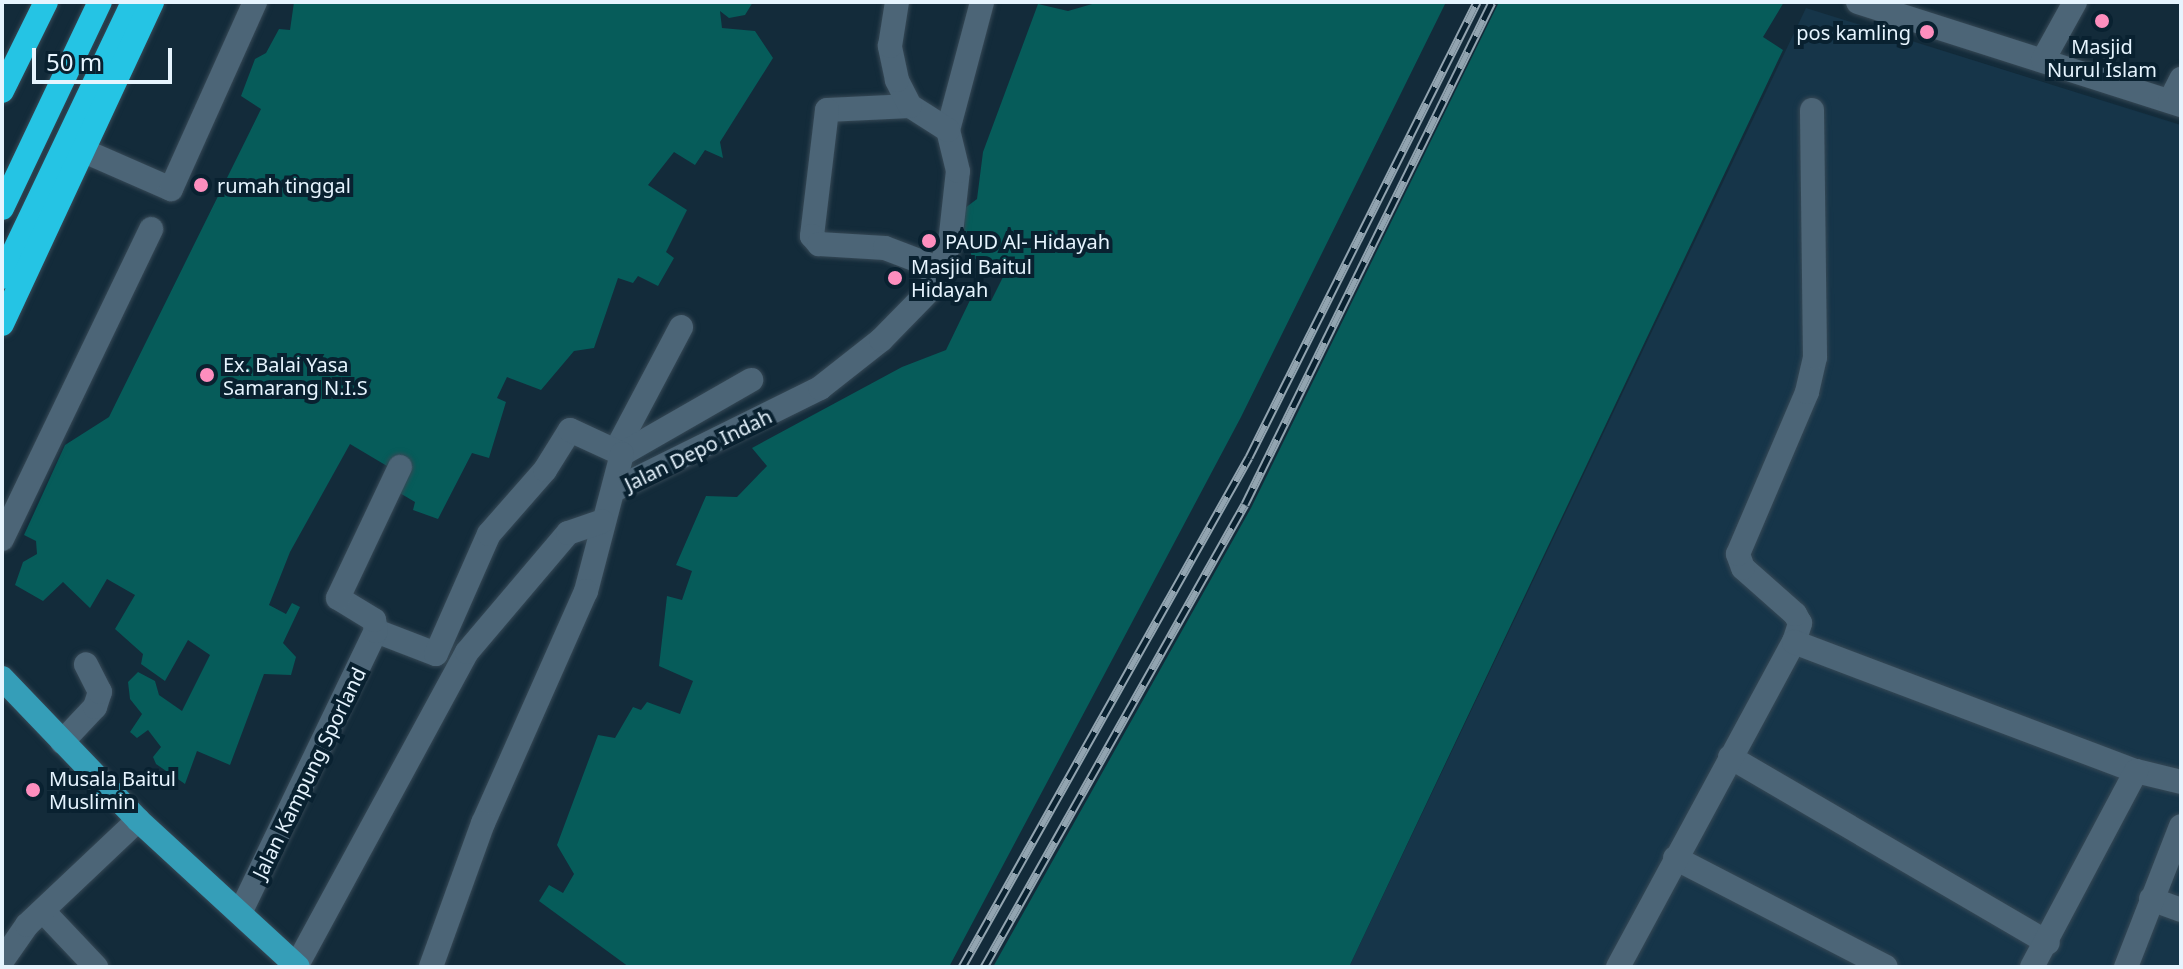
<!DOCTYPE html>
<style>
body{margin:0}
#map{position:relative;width:2183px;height:969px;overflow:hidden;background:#132b3a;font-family:"Noto Sans",sans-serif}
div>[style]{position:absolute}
.built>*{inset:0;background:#163549}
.water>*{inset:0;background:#065c5a}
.roads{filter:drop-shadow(0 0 2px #374956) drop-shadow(0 0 2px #374956)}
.minor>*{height:24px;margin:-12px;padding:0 12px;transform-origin:12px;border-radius:12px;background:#4c6577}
.major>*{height:24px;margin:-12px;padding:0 12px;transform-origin:12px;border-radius:12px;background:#359eb8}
.highway>*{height:24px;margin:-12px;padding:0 12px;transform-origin:12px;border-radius:12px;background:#25c4e4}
.rail>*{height:9px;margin-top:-4.5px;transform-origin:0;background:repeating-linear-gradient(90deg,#092130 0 18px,#92a4b0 0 36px);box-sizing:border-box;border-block:2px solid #92a4b0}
.dots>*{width:22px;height:22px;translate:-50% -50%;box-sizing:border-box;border:4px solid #092130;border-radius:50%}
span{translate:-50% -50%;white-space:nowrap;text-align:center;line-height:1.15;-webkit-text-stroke:8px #092130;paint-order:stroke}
.poi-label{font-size:20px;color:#e6f4fe}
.right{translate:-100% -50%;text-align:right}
.left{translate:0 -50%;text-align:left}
.street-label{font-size:20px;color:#e6f4fe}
.frame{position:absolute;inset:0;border:4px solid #e6f4fe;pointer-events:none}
.scale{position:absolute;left:32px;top:48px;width:140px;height:36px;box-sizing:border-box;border:4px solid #e6f4fe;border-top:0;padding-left:10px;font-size:24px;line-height:28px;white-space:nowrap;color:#e6f4fe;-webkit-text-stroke:6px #092130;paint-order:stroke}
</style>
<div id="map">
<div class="built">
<i style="clip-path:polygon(1806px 8px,2181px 125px,2181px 967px,1349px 967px)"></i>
</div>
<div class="water">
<i style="clip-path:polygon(294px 2px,753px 2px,745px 15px,729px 18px,720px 11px,722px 28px,755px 31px,773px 58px,720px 142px,723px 158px,705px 150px,695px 165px,674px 152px,648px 185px,687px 210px,666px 252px,674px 258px,658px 286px,638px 276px,633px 283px,618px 278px,594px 348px,574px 351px,541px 390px,507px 377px,497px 398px,506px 402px,489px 458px,472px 453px,438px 519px,413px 510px,415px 502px,398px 492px,406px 466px,391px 459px,387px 466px,350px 444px,290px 552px,269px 605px,286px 614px,292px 603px,300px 607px,283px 643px,296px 657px,291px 675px,264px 674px,230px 765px,197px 751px,185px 784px,156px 764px,153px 757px,161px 747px,148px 730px,137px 738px,130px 732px,142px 714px,130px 699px,128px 682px,138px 672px,155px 681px,159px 695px,182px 711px,210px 655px,188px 640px,165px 681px,141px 664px,143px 654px,115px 629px,135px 595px,107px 579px,90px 608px,63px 582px,43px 601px,15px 585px,23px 562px,37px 554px,36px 541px,24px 535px,65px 445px,109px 417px,261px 109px,241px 96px,255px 59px,266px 53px,279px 29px,290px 30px)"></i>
<i style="clip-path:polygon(1099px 2px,1446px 2px,1241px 417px,949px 967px,629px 967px,539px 901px,549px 885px,563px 893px,574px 874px,557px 845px,598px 735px,615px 738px,633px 707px,641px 710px,647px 702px,680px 714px,693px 681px,659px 666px,667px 596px,682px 600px,692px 571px,676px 565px,706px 496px,737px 497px,767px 466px,752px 448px,902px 367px,946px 350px,973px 294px,991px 301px,1003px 277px,972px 257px,964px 233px,965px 208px,977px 199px,983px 152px,1038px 4px,1068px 11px)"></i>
<i style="clip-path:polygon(1499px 2px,1784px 2px,1763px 37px,1783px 50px,1349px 967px,993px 967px,1251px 508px)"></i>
</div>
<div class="roads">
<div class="minor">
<i style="left:1858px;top:2px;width:339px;rotate:17.7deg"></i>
<i style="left:2043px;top:60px;width:66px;rotate:-61.1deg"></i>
<i style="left:2170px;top:101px;width:25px;rotate:-63deg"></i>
<i style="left:910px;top:106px;width:83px;rotate:177.2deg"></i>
<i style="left:827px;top:110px;width:127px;rotate:96.8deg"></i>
<i style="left:812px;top:236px;width:11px;rotate:49deg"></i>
<i style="left:819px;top:244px;width:66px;rotate:3.5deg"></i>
<i style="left:885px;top:248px;width:59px;rotate:20.9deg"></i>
<i style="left:948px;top:130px;width:132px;rotate:-75.1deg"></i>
<i style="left:82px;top:150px;width:97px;rotate:23.7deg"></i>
<i style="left:171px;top:189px;width:205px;rotate:-65.8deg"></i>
<i style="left:616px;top:450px;width:139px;rotate:-62.1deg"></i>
<i style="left:622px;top:454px;width:149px;rotate:-29.8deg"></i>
<i style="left:614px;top:490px;width:230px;rotate:-26.3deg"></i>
<i style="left:820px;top:388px;width:78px;rotate:-38.2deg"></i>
<i style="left:881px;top:340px;width:69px;rotate:-45.6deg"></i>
<i style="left:929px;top:291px;width:52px;rotate:-66.4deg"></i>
<i style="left:950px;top:243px;width:72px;rotate:-83.7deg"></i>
<i style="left:958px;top:171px;width:42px;rotate:-103.7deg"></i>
<i style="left:948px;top:130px;width:45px;rotate:-147.7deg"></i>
<i style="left:910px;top:106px;width:29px;rotate:-117deg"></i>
<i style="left:897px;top:80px;width:35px;rotate:-102deg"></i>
<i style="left:890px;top:46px;width:45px;rotate:-81deg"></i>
<i style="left:2px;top:539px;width:344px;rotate:-64.3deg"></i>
<i style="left:376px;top:631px;width:64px;rotate:21deg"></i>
<i style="left:436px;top:654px;width:131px;rotate:-66.2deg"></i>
<i style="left:489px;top:534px;width:85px;rotate:-48.8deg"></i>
<i style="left:545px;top:470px;width:47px;rotate:-58deg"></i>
<i style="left:570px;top:430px;width:57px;rotate:24.8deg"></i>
<i style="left:622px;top:454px;width:142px;rotate:104.7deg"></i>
<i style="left:586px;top:591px;width:254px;rotate:113.9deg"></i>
<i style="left:483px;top:823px;width:153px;rotate:109.9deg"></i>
<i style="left:1794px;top:642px;width:20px;rotate:-72deg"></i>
<i style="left:1800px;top:623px;width:10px;rotate:-119deg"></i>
<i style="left:1795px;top:614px;width:69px;rotate:-138.5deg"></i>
<i style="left:1743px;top:568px;width:15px;rotate:-110deg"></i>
<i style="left:1738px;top:554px;width:176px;rotate:-66.9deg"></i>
<i style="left:1807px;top:392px;width:36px;rotate:-77deg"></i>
<i style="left:1815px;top:357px;width:247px;rotate:-90.7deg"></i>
<i style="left:62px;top:742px;width:48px;rotate:-46.7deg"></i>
<i style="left:95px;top:707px;width:16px;rotate:-72deg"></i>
<i style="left:100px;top:692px;width:31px;rotate:-117deg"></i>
<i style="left:1730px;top:757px;width:368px;rotate:30.3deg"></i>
<i style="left:1675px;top:858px;width:237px;rotate:27.3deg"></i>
<i style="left:2151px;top:899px;width:32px;rotate:20deg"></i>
<i style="left:44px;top:912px;width:76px;rotate:46.6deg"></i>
<i style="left:240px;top:913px;width:313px;rotate:-64.3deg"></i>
<i style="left:376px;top:631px;width:11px;rotate:-100deg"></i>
<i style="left:374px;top:620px;width:42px;rotate:-148.6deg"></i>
<i style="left:338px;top:598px;width:145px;rotate:-64.7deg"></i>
<i style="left:2px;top:961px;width:44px;rotate:-55.2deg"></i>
<i style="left:27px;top:925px;width:153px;rotate:-43.4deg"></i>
<i style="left:297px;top:965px;width:356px;rotate:-61.5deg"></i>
<i style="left:467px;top:652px;width:156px;rotate:-49.7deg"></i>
<i style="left:568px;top:533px;width:36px;rotate:-19deg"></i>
<i style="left:1618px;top:967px;width:370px;rotate:-61.6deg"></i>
<i style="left:1794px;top:642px;width:366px;rotate:20.7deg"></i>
<i style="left:2136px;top:771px;width:46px;rotate:13.7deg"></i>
<i style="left:2032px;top:967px;width:222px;rotate:-62deg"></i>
<i style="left:2126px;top:967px;width:151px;rotate:-68.7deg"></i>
</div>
<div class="major">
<i style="left:2px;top:678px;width:197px;rotate:46.2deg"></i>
<i style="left:138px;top:820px;width:217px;rotate:42.6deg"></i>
</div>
<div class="highway">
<i style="left:2px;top:91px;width:99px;rotate:-63.7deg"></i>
<i style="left:2px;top:208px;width:228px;rotate:-64.6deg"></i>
<i style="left:2px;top:277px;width:305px;rotate:-64.5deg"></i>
<i style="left:2px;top:324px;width:355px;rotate:-65deg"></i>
</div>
</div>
<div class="rail">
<i style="left:962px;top:967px;width:585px;rotate:-60.63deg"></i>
<i style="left:1249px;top:457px;width:509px;rotate:-63.38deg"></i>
<i style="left:984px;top:967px;width:531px;rotate:-60.59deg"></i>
<i style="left:1245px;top:504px;width:559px;rotate:-63.8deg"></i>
</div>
<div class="dots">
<i style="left:2102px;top:21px;background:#fd8ebe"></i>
<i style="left:1927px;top:32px;background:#fd8ebe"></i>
<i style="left:201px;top:185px;background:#fd8ebe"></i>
<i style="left:929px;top:241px;background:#fd8ebe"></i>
<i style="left:895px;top:278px;background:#fd8ebe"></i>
<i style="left:207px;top:375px;background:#fd8ebe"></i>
<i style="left:33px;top:790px;background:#fd8ebe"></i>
</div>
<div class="poi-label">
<span class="right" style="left:1911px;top:32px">pos kamling</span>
<span style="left:2102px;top:58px">Masjid<br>Nurul Islam</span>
<span class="left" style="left:217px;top:185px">rumah tinggal</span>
<span class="left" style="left:945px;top:241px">PAUD Al- Hidayah</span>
<span class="left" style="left:911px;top:278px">Masjid Baitul<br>Hidayah</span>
<span class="left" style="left:223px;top:376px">Ex. Balai Yasa<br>Samarang N.I.S</span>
<span class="left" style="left:49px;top:790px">Musala Baitul<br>Muslimin</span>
</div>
<div class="street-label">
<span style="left:698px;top:450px;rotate:-26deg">Jalan Depo Indah</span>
<span style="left:309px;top:773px;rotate:-64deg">Jalan Kampung Sporland</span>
</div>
<div class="frame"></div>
<div class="scale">50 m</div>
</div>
